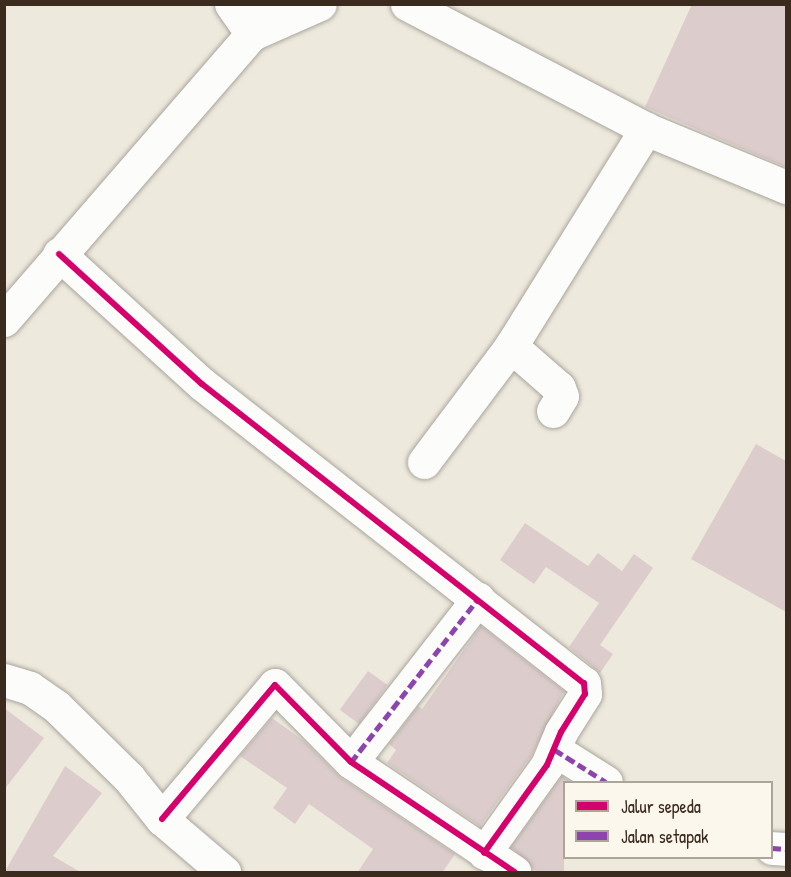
<!DOCTYPE html>
<style>
body{margin:0}
#map{position:relative;width:791px;height:877px;overflow:hidden;background:#eee9dd;font-family:"Patrick Hand",sans-serif}
div>[style]{position:absolute}
.building>*{inset:0;background:#dccdcc;transform-origin:0 0}
.roads{filter:drop-shadow(0 0 2px #aaa59d) drop-shadow(0 0 2px #aaa59d)}
.minor>*{height:33px;margin:-16.5px;padding:0 16.5px;transform-origin:16.5px;border-radius:16.5px;background:#fcfcfa}
.quiet>*{height:4.5px;margin-top:-2.25px;transform-origin:0;background:repeating-linear-gradient(90deg,#8e44ad 0 9px,transparent 0 13.5px)}
.cycleway>*{height:6px;margin:-3px;padding:0 3px;transform-origin:3px;border-radius:3px;background:#d6006c}
span{translate:-50% -50%;white-space:nowrap;text-align:center;line-height:1.15;-webkit-text-stroke:4.5px #fbf7ec;paint-order:stroke}
.frame{position:absolute;inset:0;border:6px solid #3b2a1e;pointer-events:none}
.legend{position:absolute;left:563px;top:781px;width:210px;height:78px;box-sizing:border-box;background:#fbf7ec;border:2px solid #aea59a;margin:0;padding:8px 10px;list-style:none;font-size:18px;color:#3b2a1e}
.legend li{display:flex;align-items:center;gap:12px;height:30px}
.legend b{width:30px;border:2px solid #aea59a}
</style>
<div id="map">
<div class="building">
<i style="clip-path:polygon(692px 4px,786px 4px,786px 167px,645px 107px)"></i>
<i style="clip-path:polygon(756px 444px,786px 461px,786px 612px,691px 559px)"></i>
<i style="clip-path:polygon(525px 523px,588px 566px,598px 553px,622px 571px,634px 554px,653px 568px,600px 645px,613px 654px,600px 673px,569px 647px,599px 603px,546px 567px,534px 584px,500px 560px)"></i>
<i style="clip-path:polygon(481px 626px,564px 691px,531px 756px,480px 826px,387px 763px,396px 750px,389px 744px,418px 706px,422px 709px)"></i>
<i style="left:368px;top:671px;width:24px;height:48px;rotate:36deg"></i>
<i style="clip-path:polygon(4px 708px,44px 738px,4px 790px)"></i>
<i style="clip-path:polygon(272px 718px,304px 741px,341px 778px,455px 854px,442px 873px,357px 873px,373px 849px,309px 804px,295px 824px,273px 808px,287px 788px,240px 756px)"></i>
<i style="clip-path:polygon(65px 766px,102px 793px,53px 856px,82px 873px,4px 873px)"></i>
<i style="clip-path:polygon(562px 776px,572px 783px,564px 783px,564px 873px,538px 873px,511px 847px)"></i>
</div>
<div class="roads">
<div class="minor">
<i style="left:231px;top:4px;width:37px;rotate:55deg"></i>
<i style="left:252px;top:34px;width:22px;rotate:-60deg"></i>
<i style="left:407px;top:4px;width:270px;rotate:27.6deg"></i>
<i style="left:646px;top:129px;width:152px;rotate:22.5deg"></i>
<i style="left:59px;top:254px;width:193px;rotate:42.3deg"></i>
<i style="left:202px;top:384px;width:485px;rotate:38.1deg"></i>
<i style="left:584px;top:683px;width:11px;rotate:85deg"></i>
<i style="left:585px;top:694px;width:45px;rotate:122.3deg"></i>
<i style="left:561px;top:732px;width:36px;rotate:113deg"></i>
<i style="left:547px;top:765px;width:108px;rotate:125.6deg"></i>
<i style="left:4px;top:320px;width:379px;rotate:-49.1deg"></i>
<i style="left:252px;top:34px;width:74px;rotate:-23.8deg"></i>
<i style="left:553px;top:411px;width:17px;rotate:-59deg"></i>
<i style="left:562px;top:396px;width:9px;rotate:-111deg"></i>
<i style="left:559px;top:388px;width:64px;rotate:-138.8deg"></i>
<i style="left:511px;top:346px;width:256px;rotate:-58.1deg"></i>
<i style="left:424px;top:462px;width:145px;rotate:-53.1deg"></i>
<i style="left:4px;top:680px;width:27px;rotate:17deg"></i>
<i style="left:30px;top:688px;width:32px;rotate:35deg"></i>
<i style="left:56px;top:706px;width:103px;rotate:44.6deg"></i>
<i style="left:129px;top:778px;width:53px;rotate:51.2deg"></i>
<i style="left:162px;top:819px;width:82px;rotate:40.5deg"></i>
<i style="left:555px;top:750px;width:60px;rotate:32.1deg"></i>
<i style="left:351px;top:762px;width:207px;rotate:-52.1deg"></i>
<i style="left:162px;top:819px;width:175px;rotate:-49.9deg"></i>
<i style="left:275px;top:685px;width:108px;rotate:45.4deg"></i>
<i style="left:351px;top:762px;width:197px;rotate:33.9deg"></i>
<i style="left:772px;top:848px;width:14px;rotate:4deg"></i>
</div>
</div>
<div class="quiet">
<i style="left:555px;top:750px;width:60px;rotate:32.1deg"></i>
<i style="left:351px;top:762px;width:207px;rotate:-52.1deg"></i>
<i style="left:772px;top:848px;width:14px;rotate:4deg"></i>
</div>
<div class="cycleway">
<i style="left:59px;top:254px;width:193px;rotate:42.3deg"></i>
<i style="left:202px;top:384px;width:485px;rotate:38.1deg"></i>
<i style="left:584px;top:683px;width:11px;rotate:85deg"></i>
<i style="left:585px;top:694px;width:45px;rotate:122.3deg"></i>
<i style="left:561px;top:732px;width:36px;rotate:113deg"></i>
<i style="left:547px;top:765px;width:108px;rotate:125.6deg"></i>
<i style="left:162px;top:819px;width:175px;rotate:-49.9deg"></i>
<i style="left:275px;top:685px;width:108px;rotate:45.4deg"></i>
<i style="left:351px;top:762px;width:197px;rotate:33.9deg"></i>
</div>
<div class="frame"></div>
<ul class="legend">
<li><b style="height:8px;background:#d6006c"></b>Jalur sepeda</li>
<li><b style="height:8px;background:#8e44ad"></b>Jalan setapak</li>
</ul>
</div>
